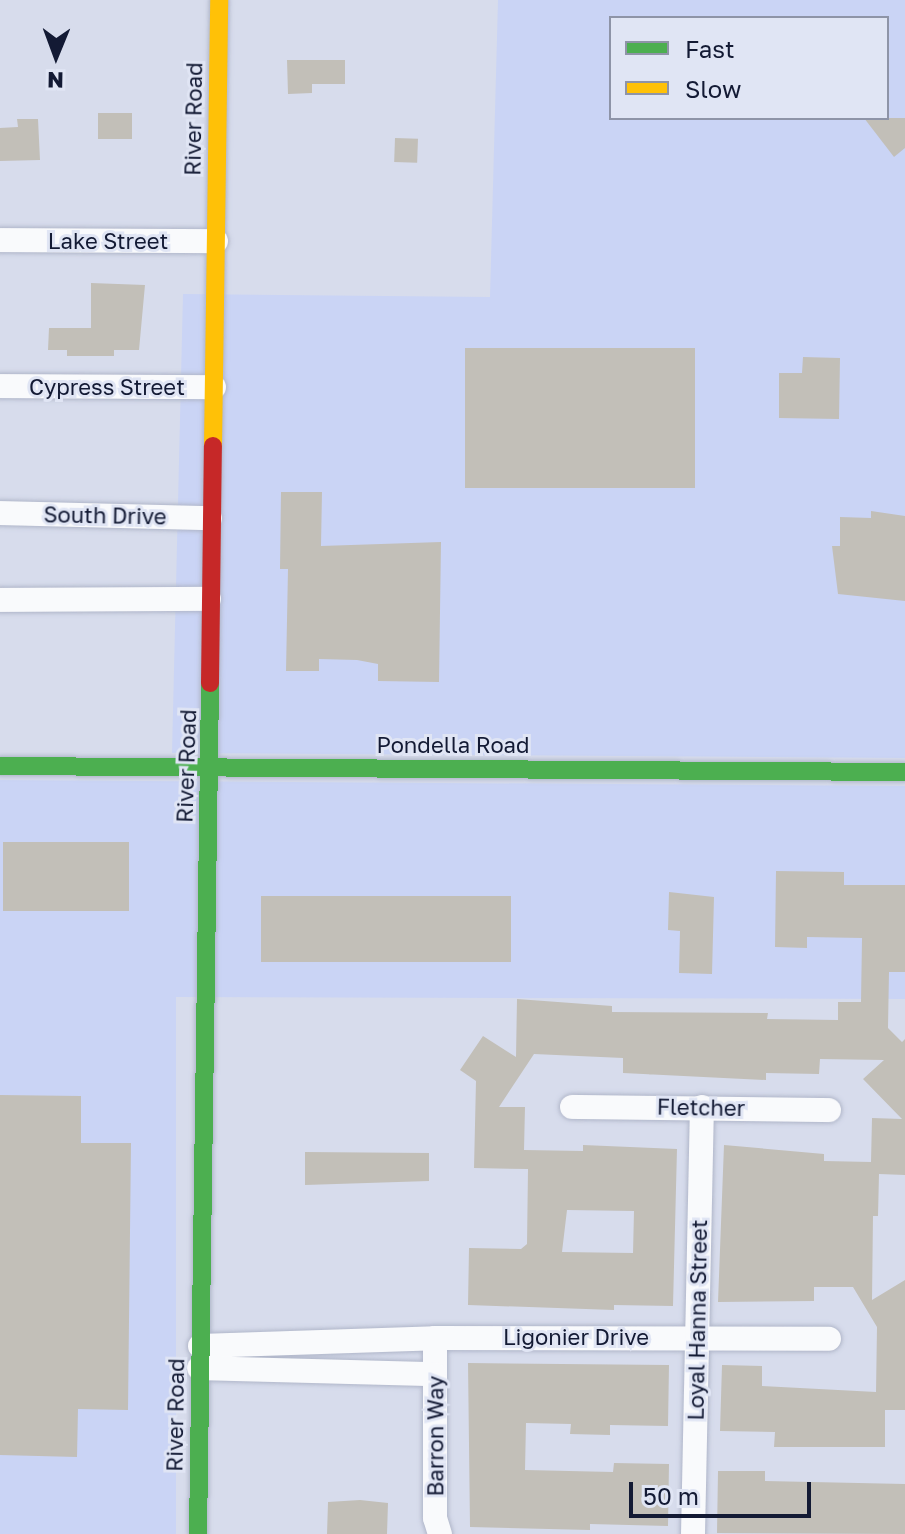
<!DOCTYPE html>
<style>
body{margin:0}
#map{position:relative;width:905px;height:1534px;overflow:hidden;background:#d7dcec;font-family:"Golos Text",sans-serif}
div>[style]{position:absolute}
.built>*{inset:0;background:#cad4f5}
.building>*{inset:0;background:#c2bfb8;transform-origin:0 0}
.roads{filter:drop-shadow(0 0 2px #b0b6c9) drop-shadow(0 0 2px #b0b6c9)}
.street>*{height:24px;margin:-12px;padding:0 12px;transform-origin:12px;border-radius:12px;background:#f9fafc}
.fast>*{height:18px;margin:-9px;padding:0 9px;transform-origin:9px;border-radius:9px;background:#4caf50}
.slow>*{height:18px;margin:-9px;padding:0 9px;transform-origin:9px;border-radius:9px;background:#ffc107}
.jam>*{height:18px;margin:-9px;padding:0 9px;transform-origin:9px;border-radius:9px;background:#c62828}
span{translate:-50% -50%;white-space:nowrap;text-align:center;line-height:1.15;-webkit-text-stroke:6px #e0e5f4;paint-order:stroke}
.street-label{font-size:22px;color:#131a34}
.legend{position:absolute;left:609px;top:16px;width:280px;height:104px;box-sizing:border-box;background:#e0e5f4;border:2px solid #8e94a7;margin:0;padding:10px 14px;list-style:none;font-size:24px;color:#131a34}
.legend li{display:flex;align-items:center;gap:16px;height:40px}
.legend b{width:40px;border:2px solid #8e94a7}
.north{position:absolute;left:16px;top:16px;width:80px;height:80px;-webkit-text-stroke:6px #e0e5f4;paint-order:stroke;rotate:181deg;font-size:22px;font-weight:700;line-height:32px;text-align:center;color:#131a34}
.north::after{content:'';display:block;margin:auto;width:28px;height:36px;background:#131a34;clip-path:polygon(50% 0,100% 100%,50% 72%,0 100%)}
.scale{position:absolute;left:629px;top:1482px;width:182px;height:36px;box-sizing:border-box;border:4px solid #131a34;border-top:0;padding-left:10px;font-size:24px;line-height:28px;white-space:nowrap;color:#131a34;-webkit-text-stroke:6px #e0e5f4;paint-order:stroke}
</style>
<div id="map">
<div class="built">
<i style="clip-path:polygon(evenodd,498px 0,905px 0,905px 758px,172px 753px,183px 294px,490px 297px,498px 0,611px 18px,887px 18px,887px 118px,611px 118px,611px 18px)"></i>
<i style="clip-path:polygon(0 780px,905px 786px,905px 999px,176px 997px,176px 1534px,0 1534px)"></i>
</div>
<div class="building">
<i style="clip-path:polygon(287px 60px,345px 60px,345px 84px,312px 84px,312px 93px,288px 94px)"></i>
<i style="left:98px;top:113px;width:34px;height:26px"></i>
<i style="clip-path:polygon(864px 118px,905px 118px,905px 148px,894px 157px)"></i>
<i style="clip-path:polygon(17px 119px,38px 119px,40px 160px,0 161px,0 128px,18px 127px)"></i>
<i style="left:395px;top:138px;width:23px;height:24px;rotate:2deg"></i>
<i style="clip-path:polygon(91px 283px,145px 285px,139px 350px,114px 350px,114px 356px,67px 356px,67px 350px,48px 350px,49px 328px,91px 328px)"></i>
<i style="left:465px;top:348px;width:230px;height:140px"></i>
<i style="clip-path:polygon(803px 357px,840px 358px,839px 419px,779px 418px,779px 373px,802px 373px)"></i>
<i style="clip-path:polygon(281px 492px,322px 492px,321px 546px,441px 542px,439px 682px,378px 681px,378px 664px,357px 660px,319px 659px,319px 671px,286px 671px,288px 569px,280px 569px)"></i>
<i style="clip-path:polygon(871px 511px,905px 516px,905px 601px,838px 594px,832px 546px,840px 546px,840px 517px,871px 518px)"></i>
<i style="left:3px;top:842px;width:126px;height:69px"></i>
<i style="clip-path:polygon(evenodd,776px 871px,844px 872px,844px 885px,905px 885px,905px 972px,889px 972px,888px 1028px,902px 1042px,905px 1039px,905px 1175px,879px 1174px,878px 1216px,873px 1216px,872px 1300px,905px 1280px,905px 1410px,885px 1410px,885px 1447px,774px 1447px,775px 1432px,720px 1431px,722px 1365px,762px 1366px,762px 1386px,876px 1392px,877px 1327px,853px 1287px,814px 1287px,814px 1301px,718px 1302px,724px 1145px,824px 1154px,824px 1161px,871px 1162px,872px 1118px,902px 1119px,863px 1079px,884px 1060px,820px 1059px,819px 1074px,766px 1073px,766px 1080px,623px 1073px,623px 1058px,534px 1054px,499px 1107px,525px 1107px,524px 1150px,583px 1151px,583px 1145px,677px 1149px,673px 1306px,614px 1305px,614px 1310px,468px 1305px,469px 1248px,521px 1249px,527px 1244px,528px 1169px,474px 1168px,476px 1081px,460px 1070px,483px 1036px,516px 1057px,517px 999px,612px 1006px,612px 1012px,768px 1013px,767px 1019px,838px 1020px,838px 1002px,861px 1002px,862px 938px,807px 937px,807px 948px,775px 947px,776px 871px,567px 1210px,634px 1211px,633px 1253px,562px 1252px,567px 1210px)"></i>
<i style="clip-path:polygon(669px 892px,714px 897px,712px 974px,679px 973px,680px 931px,668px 930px)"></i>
<i style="left:261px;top:896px;width:250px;height:66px"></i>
<i style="clip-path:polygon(0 1095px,81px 1096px,81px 1143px,131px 1143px,128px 1410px,78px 1409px,77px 1457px,0 1455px)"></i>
<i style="clip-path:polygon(305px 1152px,429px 1153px,429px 1181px,305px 1185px)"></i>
<i style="clip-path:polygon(468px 1363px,669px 1365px,668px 1426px,610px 1425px,610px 1435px,570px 1434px,571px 1424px,526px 1423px,525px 1470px,613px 1472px,614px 1463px,669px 1464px,668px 1526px,590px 1524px,590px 1530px,470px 1527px)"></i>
<i style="clip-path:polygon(718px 1471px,765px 1471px,765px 1481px,905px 1484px,905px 1534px,717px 1533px)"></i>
<i style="clip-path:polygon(360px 1500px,388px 1503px,387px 1534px,327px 1534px,328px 1502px)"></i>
</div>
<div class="roads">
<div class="street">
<i style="left:0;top:240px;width:216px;rotate:0.3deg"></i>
<i style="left:0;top:386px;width:214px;rotate:0.3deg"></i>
<i style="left:0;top:513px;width:210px;rotate:1.4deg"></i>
<i style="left:0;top:600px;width:209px;rotate:-0.3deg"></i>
<i style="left:572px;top:1107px;width:257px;rotate:0.7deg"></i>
<i style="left:435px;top:1338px;width:180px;rotate:90deg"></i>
<i style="left:435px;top:1518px;width:17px;rotate:73deg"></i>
<i style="left:200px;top:1346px;width:235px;rotate:-1.9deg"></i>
<i style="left:435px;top:1338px;width:394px;rotate:0.1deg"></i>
<i style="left:199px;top:1368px;width:235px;rotate:1.5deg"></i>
<i style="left:693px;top:1534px;width:427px;rotate:-88.8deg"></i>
</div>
<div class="fast">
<i style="left:0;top:766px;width:905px;rotate:0.38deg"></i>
<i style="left:198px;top:1534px;width:851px;rotate:-89.19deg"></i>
</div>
<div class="slow">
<i style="left:213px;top:446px;width:446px;rotate:-89.2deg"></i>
</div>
<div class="jam">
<i style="left:210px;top:683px;width:237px;rotate:-89.3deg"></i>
</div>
</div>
<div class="street-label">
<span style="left:193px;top:119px;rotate:-89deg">River Road</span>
<span style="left:108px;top:241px">Lake Street</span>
<span style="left:107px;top:387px">Cypress Street</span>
<span style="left:105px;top:515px;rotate:1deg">South Drive</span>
<span style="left:453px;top:745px">Pondella Road</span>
<span style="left:186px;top:766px;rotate:-88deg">River Road</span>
<span style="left:701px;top:1107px;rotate:1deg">Fletcher</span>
<span style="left:697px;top:1320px;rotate:-89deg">Loyal Hanna Street</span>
<span style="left:576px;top:1337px">Ligonier Drive</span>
<span style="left:175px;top:1415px;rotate:-89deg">River Road</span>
<span style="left:435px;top:1436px;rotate:-90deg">Barron Way</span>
</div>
<ul class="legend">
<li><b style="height:10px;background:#4caf50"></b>Fast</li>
<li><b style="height:10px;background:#ffc107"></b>Slow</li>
</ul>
<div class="north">N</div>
<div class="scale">50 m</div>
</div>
